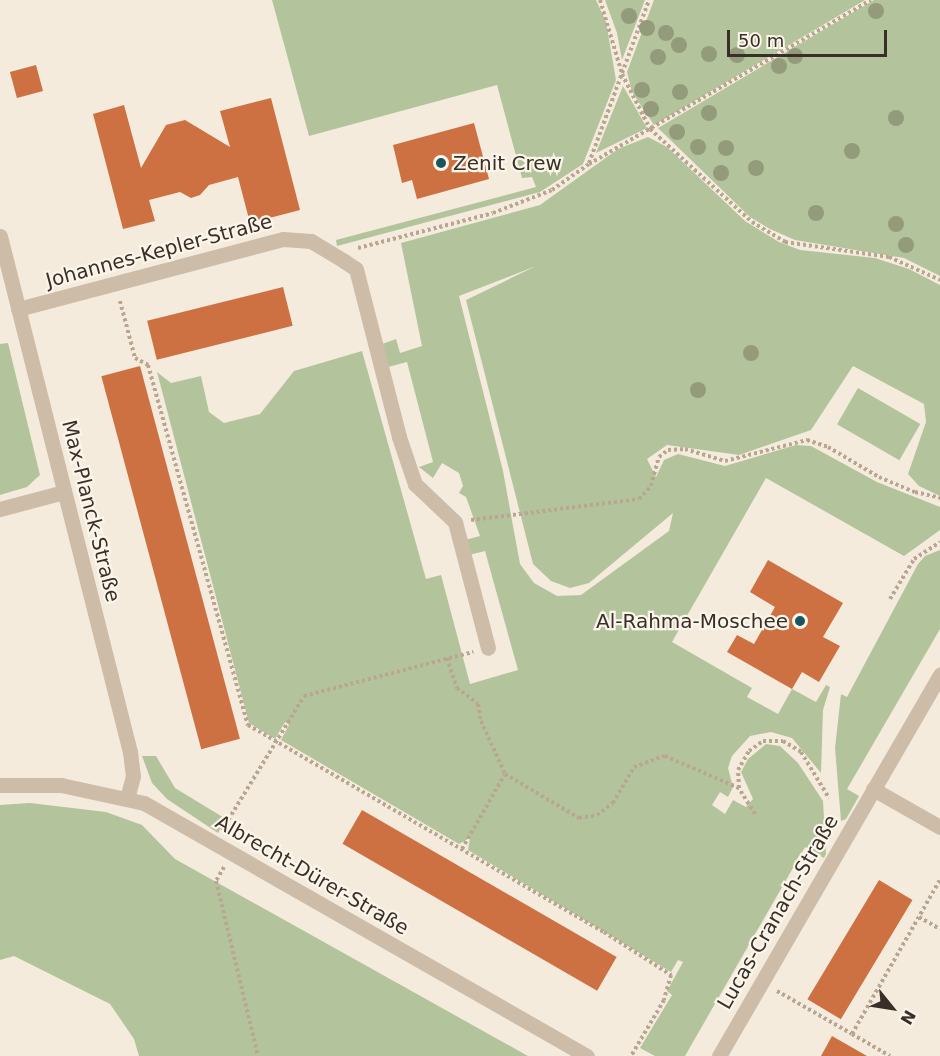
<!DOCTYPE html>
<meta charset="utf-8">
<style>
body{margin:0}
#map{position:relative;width:940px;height:1056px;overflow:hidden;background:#f4ebdd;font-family:"DejaVu Sans",sans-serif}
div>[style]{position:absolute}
.green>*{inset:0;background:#b3c49c;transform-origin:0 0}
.building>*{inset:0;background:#cd7042;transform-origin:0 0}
.path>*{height:4px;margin-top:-2px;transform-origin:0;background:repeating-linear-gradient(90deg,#b9a692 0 3px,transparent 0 6px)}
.minor>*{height:15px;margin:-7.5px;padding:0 7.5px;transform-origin:7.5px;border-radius:7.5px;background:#cdbca8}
.trees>*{width:16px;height:16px;margin:-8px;border-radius:50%;background:#939b7b}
.dots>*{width:16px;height:16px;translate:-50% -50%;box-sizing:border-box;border:3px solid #fbf5ea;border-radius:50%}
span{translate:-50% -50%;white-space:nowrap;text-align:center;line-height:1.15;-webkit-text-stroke:4.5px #fbf5ea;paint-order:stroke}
.poi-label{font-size:20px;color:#392f29}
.left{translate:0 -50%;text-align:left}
.right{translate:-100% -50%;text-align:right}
.street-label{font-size:20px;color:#392f29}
.north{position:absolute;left:862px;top:978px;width:60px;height:60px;-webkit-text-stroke:4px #fbf5ea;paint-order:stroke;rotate:120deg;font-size:16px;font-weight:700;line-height:24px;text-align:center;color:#392f29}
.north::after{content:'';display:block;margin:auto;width:21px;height:27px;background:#392f29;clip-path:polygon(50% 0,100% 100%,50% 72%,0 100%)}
.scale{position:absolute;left:727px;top:30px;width:160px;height:27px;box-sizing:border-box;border:3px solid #392f29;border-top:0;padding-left:8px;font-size:18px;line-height:21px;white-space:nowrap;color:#392f29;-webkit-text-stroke:4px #fbf5ea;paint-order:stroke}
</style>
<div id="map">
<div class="green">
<i style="clip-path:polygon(272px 0,596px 0,606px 22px,616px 80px,583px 164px,540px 192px,337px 246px,336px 240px,536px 187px,532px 177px,522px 178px,497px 85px,309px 136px)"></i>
<i style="clip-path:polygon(605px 0,645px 0,622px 60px,617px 33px)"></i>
<i style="clip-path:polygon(654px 0,865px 0,654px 125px,632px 92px,627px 72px)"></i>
<i style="clip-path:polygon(874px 0,940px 0,940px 276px,904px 258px,795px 240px,770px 229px,750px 217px,658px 128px)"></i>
<i style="clip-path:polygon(623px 86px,647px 128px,596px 153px)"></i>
<i style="clip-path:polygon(evenodd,648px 137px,667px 147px,745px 221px,779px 242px,800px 250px,875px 258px,909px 269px,940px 285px,940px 496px,919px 486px,908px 474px,926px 422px,924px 404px,853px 366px,811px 430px,739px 455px,667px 445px,647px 459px,656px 477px,664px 460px,678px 454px,725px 466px,796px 445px,811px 446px,877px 482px,940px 507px,940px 530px,904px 556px,766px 478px,672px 642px,752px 688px,747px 697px,778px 714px,792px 689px,816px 702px,826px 685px,830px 687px,823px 710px,821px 773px,792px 738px,771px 732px,750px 736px,732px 756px,728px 768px,733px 787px,728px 797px,720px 792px,712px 805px,725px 814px,733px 800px,746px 807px,753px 799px,741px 772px,748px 759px,766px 744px,780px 746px,798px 763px,823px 801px,826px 854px,824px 858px,805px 847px,685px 1056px,655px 1056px,640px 1048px,672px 995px,667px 991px,683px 962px,678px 960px,671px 972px,468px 850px,470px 838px,459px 844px,281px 740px,289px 725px,285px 722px,275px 739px,249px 723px,157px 372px,171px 383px,201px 376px,209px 412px,224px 423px,260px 414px,294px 371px,362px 351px,426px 579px,441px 575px,470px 684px,518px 670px,485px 551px,469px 555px,465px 540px,480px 536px,466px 497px,459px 493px,463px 486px,459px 473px,442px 463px,433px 478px,419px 467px,433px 462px,407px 362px,388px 367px,382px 344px,396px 339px,400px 353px,422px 346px,401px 243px,540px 205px,618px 149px,648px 137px,536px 266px,466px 300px,533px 564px,551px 581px,570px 588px,589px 583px,673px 513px,669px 531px,581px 595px,557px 596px,534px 583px,520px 564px,503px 471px,459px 296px,536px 266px)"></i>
<i style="clip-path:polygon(8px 343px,40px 475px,27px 487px,0 495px,0 344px)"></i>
<i style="left:858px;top:388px;width:72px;height:42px;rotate:30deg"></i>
<i style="clip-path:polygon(940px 550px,940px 629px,847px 789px,859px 796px,846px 819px,841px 821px,835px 748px,841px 694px,847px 697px,918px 564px,925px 556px)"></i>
<i style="clip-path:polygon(142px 756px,156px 756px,175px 788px,226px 819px,218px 833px,167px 799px,152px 783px)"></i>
<i style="clip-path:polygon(30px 803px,106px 812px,142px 825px,175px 859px,528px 1056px,139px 1056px,134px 1039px,110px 1004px,14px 956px,0 960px,0 805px)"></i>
</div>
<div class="building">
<i style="left:36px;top:65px;width:27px;height:27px;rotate:75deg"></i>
<i style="clip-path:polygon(271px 98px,300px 210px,250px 223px,238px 177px,209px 185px,200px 195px,191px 198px,180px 192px,149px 200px,155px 221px,123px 229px,93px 114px,124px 105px,141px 168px,166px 125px,185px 120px,230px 147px,220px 111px)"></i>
<i style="clip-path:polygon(474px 123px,489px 179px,417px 199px,412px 180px,402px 183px,393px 145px)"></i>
<i style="left:283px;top:287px;width:40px;height:140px;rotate:76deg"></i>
<i style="left:140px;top:366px;width:386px;height:40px;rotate:75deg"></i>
<i style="clip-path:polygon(768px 560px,843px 603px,823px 637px,840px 646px,819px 682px,802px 672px,792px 689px,727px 652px,737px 635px,754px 644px,775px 607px,750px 592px)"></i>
<i style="left:362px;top:810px;width:294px;height:39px;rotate:30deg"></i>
<i style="left:879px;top:880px;width:39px;height:139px;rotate:31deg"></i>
<i style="clip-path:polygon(832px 1036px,867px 1056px,821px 1056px)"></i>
</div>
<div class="path">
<i style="left:600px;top:0;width:77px;rotate:73.4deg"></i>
<i style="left:622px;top:74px;width:62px;rotate:63deg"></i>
<i style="left:650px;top:129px;width:138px;rotate:42.4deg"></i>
<i style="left:752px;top:222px;width:39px;rotate:31deg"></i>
<i style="left:785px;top:242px;width:105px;rotate:8.2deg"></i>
<i style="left:889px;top:257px;width:56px;rotate:24.3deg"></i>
<i style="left:589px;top:163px;width:174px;rotate:-69.8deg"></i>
<i style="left:358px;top:248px;width:139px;rotate:-14.5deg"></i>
<i style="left:493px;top:213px;width:63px;rotate:-21.3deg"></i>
<i style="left:552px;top:190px;width:45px;rotate:-35.1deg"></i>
<i style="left:589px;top:164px;width:326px;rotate:-30.2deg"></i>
<i style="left:120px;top:301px;width:59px;rotate:75.3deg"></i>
<i style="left:135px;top:358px;width:15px;rotate:28deg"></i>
<i style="left:148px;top:365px;width:374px;rotate:74.5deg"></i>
<i style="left:248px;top:725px;width:412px;rotate:30.2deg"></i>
<i style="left:604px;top:932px;width:80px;rotate:32.7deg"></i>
<i style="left:671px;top:975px;width:26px;rotate:106deg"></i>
<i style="left:664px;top:1000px;width:65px;rotate:120.5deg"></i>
<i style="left:471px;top:520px;width:169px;rotate:-7.1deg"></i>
<i style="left:639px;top:499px;width:18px;rotate:-47deg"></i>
<i style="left:651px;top:486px;width:30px;rotate:-75deg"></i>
<i style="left:659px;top:457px;width:11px;rotate:-38deg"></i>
<i style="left:668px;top:450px;width:17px;rotate:-3deg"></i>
<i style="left:685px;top:449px;width:42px;rotate:16.7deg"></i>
<i style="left:725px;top:461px;width:85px;rotate:-14.4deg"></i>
<i style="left:807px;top:440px;width:22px;rotate:18deg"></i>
<i style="left:828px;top:447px;width:59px;rotate:30.5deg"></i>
<i style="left:879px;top:477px;width:39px;rotate:23deg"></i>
<i style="left:915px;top:492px;width:26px;rotate:13deg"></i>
<i style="left:890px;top:599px;width:47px;rotate:-59deg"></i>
<i style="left:914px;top:559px;width:31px;rotate:-33deg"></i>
<i style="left:447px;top:658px;width:32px;rotate:72deg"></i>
<i style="left:457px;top:688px;width:26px;rotate:37deg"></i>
<i style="left:478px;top:704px;width:17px;rotate:80deg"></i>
<i style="left:481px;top:721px;width:58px;rotate:65.6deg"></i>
<i style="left:505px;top:774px;width:86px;rotate:30.7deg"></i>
<i style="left:579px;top:818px;width:18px;rotate:-9deg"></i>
<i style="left:597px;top:815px;width:20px;rotate:-37deg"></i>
<i style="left:613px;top:803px;width:42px;rotate:-59.7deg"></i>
<i style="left:634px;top:767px;width:33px;rotate:-20deg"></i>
<i style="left:665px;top:756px;width:81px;rotate:23.4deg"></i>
<i style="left:755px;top:814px;width:31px;rotate:-122deg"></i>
<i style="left:739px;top:788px;width:18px;rotate:-93deg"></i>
<i style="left:738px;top:770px;width:22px;rotate:-60deg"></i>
<i style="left:749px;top:751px;width:17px;rotate:-36deg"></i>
<i style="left:763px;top:741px;width:20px"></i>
<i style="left:783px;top:741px;width:21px;rotate:31deg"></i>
<i style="left:801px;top:752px;width:54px;rotate:58.7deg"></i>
<i style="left:222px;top:830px;width:157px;rotate:-58.5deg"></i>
<i style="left:304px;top:696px;width:175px;rotate:-14.6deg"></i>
<i style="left:462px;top:849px;width:86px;rotate:-60.2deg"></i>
<i style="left:224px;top:867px;width:16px;rotate:120deg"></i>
<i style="left:216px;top:881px;width:180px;rotate:76.5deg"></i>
<i style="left:919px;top:917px;width:24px;rotate:30deg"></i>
<i style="left:777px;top:991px;width:86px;rotate:29.8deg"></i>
<i style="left:852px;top:1034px;width:177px;rotate:-60.3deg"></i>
<i style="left:852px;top:1034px;width:44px;rotate:30.1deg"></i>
</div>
<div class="minor">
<i style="left:0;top:236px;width:532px;rotate:75.86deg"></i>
<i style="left:130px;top:752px;width:24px;rotate:83deg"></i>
<i style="left:133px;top:776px;width:23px;rotate:105deg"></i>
<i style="left:18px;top:309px;width:274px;rotate:-14.8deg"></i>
<i style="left:283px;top:239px;width:28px;rotate:4deg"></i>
<i style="left:311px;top:241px;width:39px;rotate:31deg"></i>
<i style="left:344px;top:261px;width:14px;rotate:34deg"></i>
<i style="left:356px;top:269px;width:173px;rotate:75.6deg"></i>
<i style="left:399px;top:437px;width:50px;rotate:71.2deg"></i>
<i style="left:415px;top:484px;width:55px;rotate:43.5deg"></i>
<i style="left:455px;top:522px;width:130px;rotate:75.3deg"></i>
<i style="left:0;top:509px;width:66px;rotate:-14.9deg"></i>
<i style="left:0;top:785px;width:61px"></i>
<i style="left:61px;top:785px;width:85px;rotate:12.2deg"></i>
<i style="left:144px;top:803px;width:510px;rotate:29.73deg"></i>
<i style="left:873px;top:789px;width:77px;rotate:29.6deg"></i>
<i style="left:719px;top:1056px;width:441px;rotate:-59.9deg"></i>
</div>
<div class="trees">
<i style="left:876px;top:11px"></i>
<i style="left:629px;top:16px"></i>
<i style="left:647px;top:28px"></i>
<i style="left:666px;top:33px"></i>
<i style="left:679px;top:45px"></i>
<i style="left:709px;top:54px"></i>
<i style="left:737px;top:55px"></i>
<i style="left:795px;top:56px"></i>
<i style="left:658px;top:57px"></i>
<i style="left:779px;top:66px"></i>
<i style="left:642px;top:90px"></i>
<i style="left:680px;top:92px"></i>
<i style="left:651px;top:109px"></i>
<i style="left:709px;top:113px"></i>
<i style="left:896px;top:118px"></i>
<i style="left:677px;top:132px"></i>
<i style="left:698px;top:147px"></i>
<i style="left:726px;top:148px"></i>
<i style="left:852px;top:151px"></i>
<i style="left:756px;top:168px"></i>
<i style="left:721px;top:173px"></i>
<i style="left:816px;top:213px"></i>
<i style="left:896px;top:224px"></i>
<i style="left:906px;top:245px"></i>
<i style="left:751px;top:353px"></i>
<i style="left:698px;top:390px"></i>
</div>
<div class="dots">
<i style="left:441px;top:163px;background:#1b545e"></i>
<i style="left:800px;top:621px;background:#1b545e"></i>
</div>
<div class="poi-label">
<span class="left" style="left:453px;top:163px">Zenit Crew</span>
<span class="right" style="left:788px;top:621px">Al-Rahma-Moschee</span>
</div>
<div class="street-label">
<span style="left:159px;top:251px;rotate:-15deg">Johannes-Kepler-Straße</span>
<span style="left:91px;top:511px;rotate:76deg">Max-Planck-Straße</span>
<span style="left:312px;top:875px;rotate:30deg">Albrecht-Dürer-Straße</span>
<span style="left:778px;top:912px;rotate:-60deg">Lucas-Cranach-Straße</span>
</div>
<div class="north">N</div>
<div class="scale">50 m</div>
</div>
